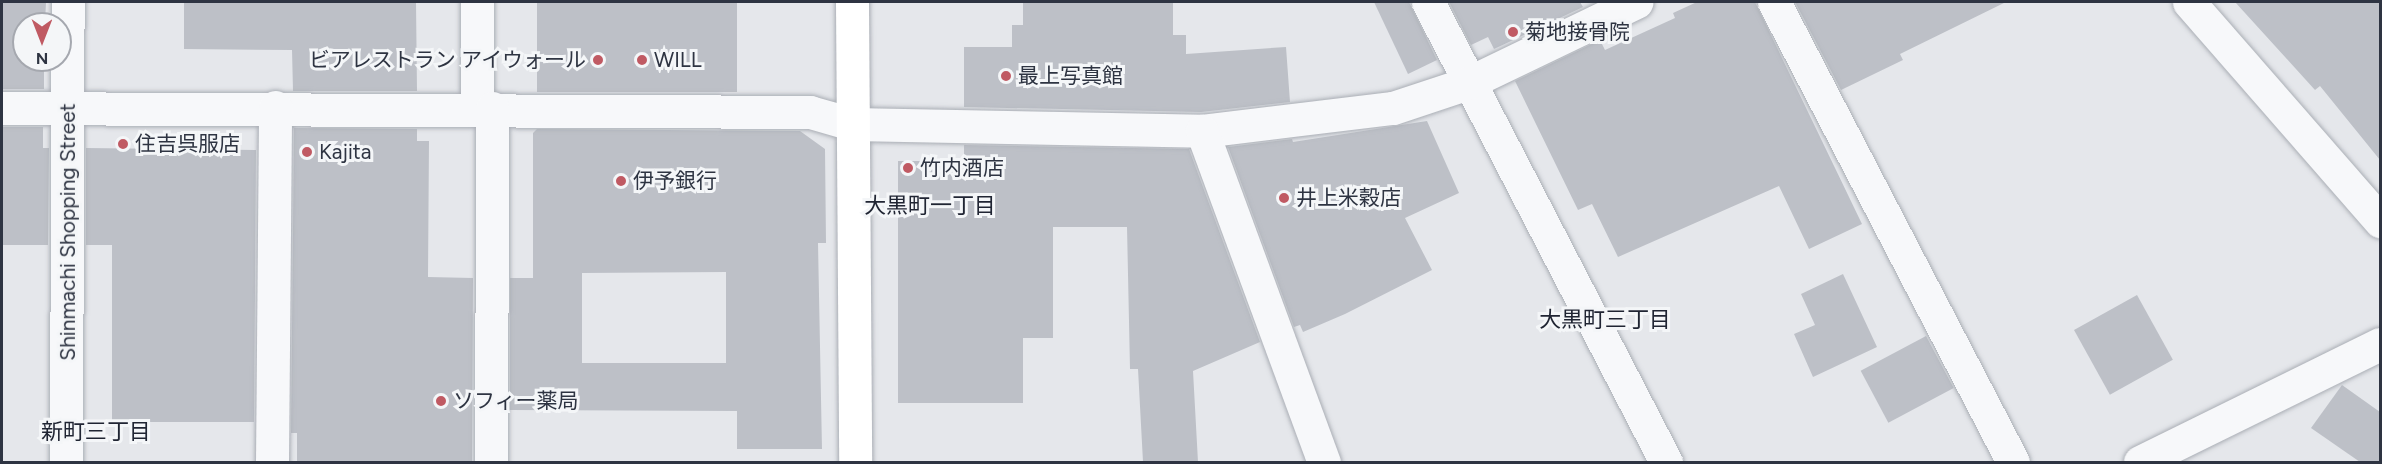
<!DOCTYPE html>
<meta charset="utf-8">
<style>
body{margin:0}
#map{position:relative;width:2382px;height:464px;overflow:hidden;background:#e5e7eb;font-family:Figtree,"Noto Sans JP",sans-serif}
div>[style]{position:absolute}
.building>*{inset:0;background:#bdc0c7;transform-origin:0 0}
.roads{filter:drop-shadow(0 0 2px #aaaeb5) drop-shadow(0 0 2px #aaaeb5)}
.street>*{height:33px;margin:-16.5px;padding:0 16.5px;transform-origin:16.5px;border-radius:16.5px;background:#f7f8fa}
.secondary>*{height:33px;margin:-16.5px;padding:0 16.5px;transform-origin:16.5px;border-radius:16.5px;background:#fff}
.dots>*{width:16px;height:16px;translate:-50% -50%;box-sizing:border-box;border:3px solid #f4f6f8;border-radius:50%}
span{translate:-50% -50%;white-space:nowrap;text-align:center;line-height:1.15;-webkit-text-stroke:6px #f4f6f8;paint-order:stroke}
.poi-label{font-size:21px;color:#2e3442}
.left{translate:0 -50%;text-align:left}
.right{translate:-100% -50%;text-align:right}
.street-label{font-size:21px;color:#2e3442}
.neighbourhood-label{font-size:22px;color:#202533}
.frame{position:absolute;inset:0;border:3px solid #2e3442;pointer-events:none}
.north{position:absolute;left:12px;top:12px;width:60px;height:60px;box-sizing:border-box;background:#f4f6f8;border:2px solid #a5a8af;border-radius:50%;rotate:180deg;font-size:16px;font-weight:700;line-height:24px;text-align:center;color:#2e3442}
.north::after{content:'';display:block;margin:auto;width:21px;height:27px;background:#c05a63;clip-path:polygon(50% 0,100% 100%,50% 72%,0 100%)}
</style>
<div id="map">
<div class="building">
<i style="clip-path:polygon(2px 2px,46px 2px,45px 24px,24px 24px,24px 60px,44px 60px,44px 89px,2px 89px)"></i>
<i style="clip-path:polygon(184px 2px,416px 2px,417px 91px,293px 91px,292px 50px,184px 49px)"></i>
<i style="left:537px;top:2px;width:200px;height:90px"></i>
<i style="clip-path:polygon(1023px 2px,1173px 2px,1173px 35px,1186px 35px,1186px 54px,1286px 47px,1290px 102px,1201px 112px,964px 107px,964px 47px,1012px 47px,1012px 25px,1023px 25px)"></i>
<i style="clip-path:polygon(1374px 2px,1409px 2px,1437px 60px,1408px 74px)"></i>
<i style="clip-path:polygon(1449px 2px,1580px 2px,1583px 7px,1494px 49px,1488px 37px,1471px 45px)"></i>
<i style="clip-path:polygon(1697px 2px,1755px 2px,1862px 224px,1809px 249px,1779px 186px,1618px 257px,1592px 204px,1578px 210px,1515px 81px,1600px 40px,1605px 50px,1675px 18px,1673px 13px)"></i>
<i style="clip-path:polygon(1795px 2px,2006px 2px,1900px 54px,1903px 60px,1841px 90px)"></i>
<i style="clip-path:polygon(2235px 2px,2380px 2px,2380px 160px,2320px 86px,2315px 90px)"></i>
<i style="clip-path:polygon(1427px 121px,1459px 193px,1405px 218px,1432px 270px,1345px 314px,1303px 332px,1300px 325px,1294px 327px,1228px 147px,1292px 139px,1293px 142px)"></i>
<i style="clip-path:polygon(2px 127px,43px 127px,43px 148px,49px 148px,48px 245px,2px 245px)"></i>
<i style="clip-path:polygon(294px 128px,417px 129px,417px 141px,429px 141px,428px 277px,473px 278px,472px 462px,297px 462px,297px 433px,291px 433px)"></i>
<i style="clip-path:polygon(evenodd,537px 129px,800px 131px,825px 149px,826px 243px,818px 243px,822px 449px,737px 449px,737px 411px,510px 410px,510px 278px,533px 278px,533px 133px,537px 129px,726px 272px,726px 363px,582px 363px,582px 273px,726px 272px)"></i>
<i style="clip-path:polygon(964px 145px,1189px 149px,1260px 342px,1193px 371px,1198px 462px,1143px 462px,1138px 369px,1130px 369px,1127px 227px,1053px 227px,1053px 338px,1023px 338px,1023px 403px,898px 403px,898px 161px,964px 161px)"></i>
<i style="clip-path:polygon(86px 148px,256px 150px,254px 422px,112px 422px,112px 245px,86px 245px)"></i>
<i style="clip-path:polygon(1843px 274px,1877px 347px,1813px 377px,1794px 334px,1815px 325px,1801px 294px)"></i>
<i style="left:2137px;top:295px;width:74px;height:72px;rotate:61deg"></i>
<i style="left:1926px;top:336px;width:59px;height:74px;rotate:62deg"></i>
<i style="clip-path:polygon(2342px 385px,2380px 412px,2380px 462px,2360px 462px,2311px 428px)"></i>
</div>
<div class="roads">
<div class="street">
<i style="left:477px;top:2px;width:106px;rotate:90deg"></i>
<i style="left:1428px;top:2px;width:518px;rotate:62.64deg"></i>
<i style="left:1774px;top:2px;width:518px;rotate:62.55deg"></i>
<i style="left:2189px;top:2px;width:291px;rotate:48.9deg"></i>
<i style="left:2px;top:108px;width:808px;rotate:0.28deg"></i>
<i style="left:810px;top:112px;width:44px;rotate:15.9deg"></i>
<i style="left:852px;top:124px;width:350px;rotate:1.1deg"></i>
<i style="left:1202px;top:131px;width:192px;rotate:-6.9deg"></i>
<i style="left:1393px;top:108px;width:79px;rotate:-18.4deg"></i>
<i style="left:1468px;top:83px;width:187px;rotate:-25.7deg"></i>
<i style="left:1202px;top:131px;width:353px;rotate:69.8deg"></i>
<i style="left:66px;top:462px;width:460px;rotate:-89.8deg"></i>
<i style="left:272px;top:462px;width:355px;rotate:-89.5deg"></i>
<i style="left:491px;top:462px;width:354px;rotate:-89.8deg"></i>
<i style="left:2140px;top:462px;width:267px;rotate:-26.2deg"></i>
</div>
<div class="secondary">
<i style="left:852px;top:2px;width:460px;rotate:89.6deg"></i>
</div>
</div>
<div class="dots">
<i style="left:1513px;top:32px;background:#c05a63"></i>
<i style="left:598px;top:60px;background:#c05a63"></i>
<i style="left:642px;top:60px;background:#c05a63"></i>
<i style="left:1006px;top:76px;background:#c05a63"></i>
<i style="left:123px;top:144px;background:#c05a63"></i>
<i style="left:307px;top:152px;background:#c05a63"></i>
<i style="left:908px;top:168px;background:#c05a63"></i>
<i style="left:621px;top:181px;background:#c05a63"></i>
<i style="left:1284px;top:198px;background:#c05a63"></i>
<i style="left:441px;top:401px;background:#c05a63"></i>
</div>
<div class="poi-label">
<span class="left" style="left:1525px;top:32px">菊地接骨院</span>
<span class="right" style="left:586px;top:60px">ビアレストラン アイウォール</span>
<span class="left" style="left:654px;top:60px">WILL</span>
<span class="left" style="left:1018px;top:76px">最上写真館</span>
<span class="left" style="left:135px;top:144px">住吉呉服店</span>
<span class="left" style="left:319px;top:152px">Kajita</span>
<span class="left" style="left:920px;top:168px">竹内酒店</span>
<span class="left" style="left:633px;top:181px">伊予銀行</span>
<span class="left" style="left:1296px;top:198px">井上米穀店</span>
<span class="left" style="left:453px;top:401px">ソフィー薬局</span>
</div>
<div class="street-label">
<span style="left:68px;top:232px;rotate:-90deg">Shinmachi Shopping Street</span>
</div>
<div class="neighbourhood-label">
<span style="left:930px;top:206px">大黒町一丁目</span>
<span style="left:1605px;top:320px">大黒町三丁目</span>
<span style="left:96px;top:432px">新町三丁目</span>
</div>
<div class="frame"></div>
<div class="north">N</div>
</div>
